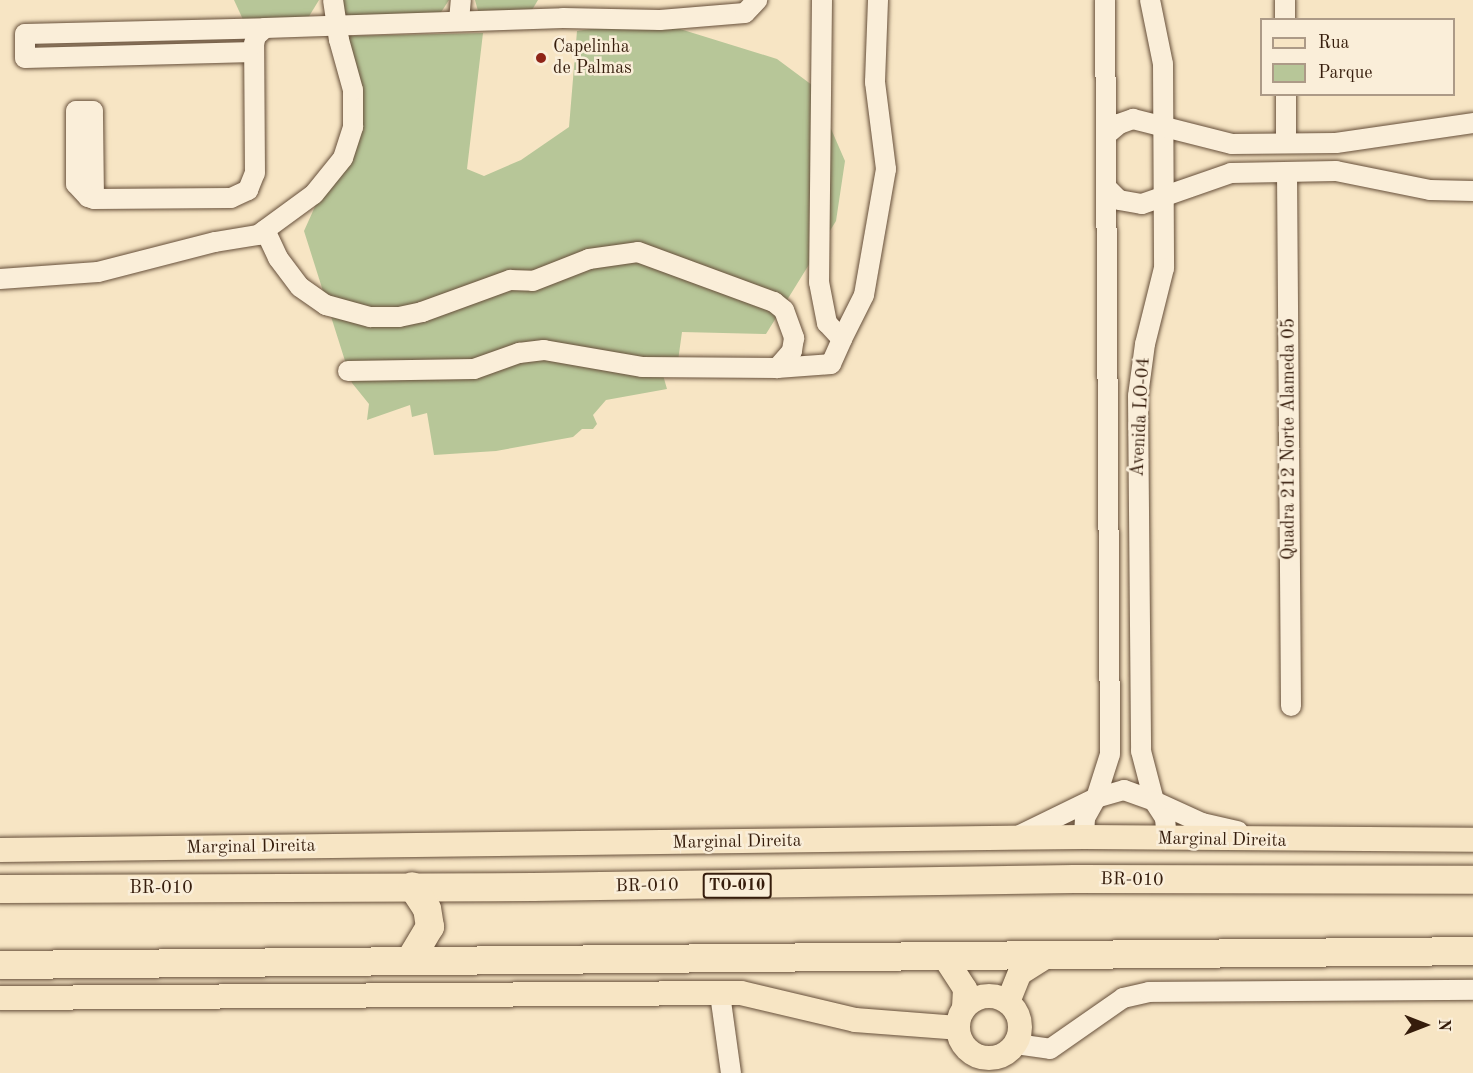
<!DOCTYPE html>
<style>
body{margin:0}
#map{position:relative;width:1473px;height:1073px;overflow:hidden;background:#f7e5c4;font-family:"Old Standard TT",serif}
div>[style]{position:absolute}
.green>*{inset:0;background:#b7c698}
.roads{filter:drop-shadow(0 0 2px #664f3a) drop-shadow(0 0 2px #664f3a)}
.minor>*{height:20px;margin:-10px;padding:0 10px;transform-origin:10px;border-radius:10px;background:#faeed9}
.major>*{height:24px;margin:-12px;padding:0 12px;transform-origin:12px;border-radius:12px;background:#f7e5c4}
.major>.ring{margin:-12px;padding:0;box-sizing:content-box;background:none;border:24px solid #f7e5c4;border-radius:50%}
.highway>*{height:28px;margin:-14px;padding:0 14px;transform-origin:14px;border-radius:14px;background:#f7e5c4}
.dots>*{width:16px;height:16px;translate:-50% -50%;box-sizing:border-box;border:3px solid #faeed9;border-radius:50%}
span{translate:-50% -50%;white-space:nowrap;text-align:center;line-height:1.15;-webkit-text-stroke:5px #faeed9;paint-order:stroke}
.shield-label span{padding:2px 4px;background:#faeed9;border:2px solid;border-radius:4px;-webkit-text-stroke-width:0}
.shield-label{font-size:16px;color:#361d0c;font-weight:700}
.poi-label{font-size:18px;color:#361d0c}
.left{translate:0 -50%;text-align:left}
.street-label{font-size:18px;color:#361d0c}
.legend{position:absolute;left:1260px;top:18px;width:195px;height:78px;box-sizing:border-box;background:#faeed9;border:2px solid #ac9a87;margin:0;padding:8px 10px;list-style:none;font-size:18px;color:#361d0c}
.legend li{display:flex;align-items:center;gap:12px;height:30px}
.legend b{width:30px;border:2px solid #ac9a87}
.north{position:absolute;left:1395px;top:995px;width:60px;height:60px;-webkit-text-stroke:4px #faeed9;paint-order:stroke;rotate:90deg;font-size:16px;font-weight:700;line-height:24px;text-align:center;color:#361d0c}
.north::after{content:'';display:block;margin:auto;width:21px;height:27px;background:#361d0c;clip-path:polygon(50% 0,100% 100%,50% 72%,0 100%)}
</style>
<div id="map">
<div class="green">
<i style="clip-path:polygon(234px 0,319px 0,308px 18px,245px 24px)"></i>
<i style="clip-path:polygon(342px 0,449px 0,438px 17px,342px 25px)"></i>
<i style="clip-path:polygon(475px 0,538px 0,532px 10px,478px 11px)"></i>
<i style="clip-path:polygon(651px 20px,777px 59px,812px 85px,845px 161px,836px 221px,766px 334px,682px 332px,678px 361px,661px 368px,667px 389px,606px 400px,593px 415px,597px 424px,593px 429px,582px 429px,573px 437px,496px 451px,434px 455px,427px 413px,412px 417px,410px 405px,367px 420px,369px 404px,352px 383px,304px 231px,326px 182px,346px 158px,343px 36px,483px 33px,467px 169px,484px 176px,521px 160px,569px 127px,577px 31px)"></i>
</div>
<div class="roads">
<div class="minor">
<i style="left:822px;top:0;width:282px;rotate:90.6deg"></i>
<i style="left:819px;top:282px;width:42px;rotate:79deg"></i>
<i style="left:827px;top:323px;width:22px;rotate:47deg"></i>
<i style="left:842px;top:339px;width:49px;rotate:-63.4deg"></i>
<i style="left:864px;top:295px;width:128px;rotate:-80.1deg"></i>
<i style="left:886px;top:169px;width:88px;rotate:-97.2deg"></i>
<i style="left:875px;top:82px;width:82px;rotate:-87.9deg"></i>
<i style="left:1150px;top:0;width:65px;rotate:78.5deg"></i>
<i style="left:1163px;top:64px;width:204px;rotate:89.7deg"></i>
<i style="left:1164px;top:268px;width:78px;rotate:104deg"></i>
<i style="left:1145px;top:344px;width:52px;rotate:97.7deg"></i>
<i style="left:1138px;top:396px;width:355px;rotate:89.5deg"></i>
<i style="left:1141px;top:751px;width:52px;rotate:75.4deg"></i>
<i style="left:1154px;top:801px;width:53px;rotate:24.6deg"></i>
<i style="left:1202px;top:823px;width:37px;rotate:13deg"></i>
<i style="left:1285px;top:0;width:20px;rotate:90deg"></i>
<i style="left:459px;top:21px;width:21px;rotate:-85deg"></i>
<i style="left:254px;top:52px;width:229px;rotate:178.5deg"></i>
<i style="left:25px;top:58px;width:24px;rotate:-90deg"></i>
<i style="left:25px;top:34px;width:240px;rotate:-1.4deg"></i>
<i style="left:1286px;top:94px;width:49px;rotate:90deg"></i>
<i style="left:1106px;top:135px;width:17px;rotate:-40deg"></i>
<i style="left:1119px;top:124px;width:15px;rotate:-20deg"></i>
<i style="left:1133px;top:119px;width:102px;rotate:14.2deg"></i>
<i style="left:1232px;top:144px;width:104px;rotate:-0.6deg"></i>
<i style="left:1336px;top:143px;width:138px;rotate:-8.3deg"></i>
<i style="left:1287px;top:172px;width:534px;rotate:89.57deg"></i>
<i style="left:1106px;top:187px;width:18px;rotate:45deg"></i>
<i style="left:1119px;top:200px;width:23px;rotate:10deg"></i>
<i style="left:1142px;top:204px;width:94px;rotate:-19.2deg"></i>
<i style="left:1231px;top:173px;width:105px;rotate:-1.1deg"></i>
<i style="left:1336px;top:171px;width:96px;rotate:11.4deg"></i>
<i style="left:1430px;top:190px;width:43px;rotate:1.3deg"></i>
<i style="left:94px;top:199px;width:88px;rotate:-90.7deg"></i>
<i style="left:93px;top:111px;width:17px;rotate:180deg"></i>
<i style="left:76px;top:111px;width:73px;rotate:90deg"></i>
<i style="left:76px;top:184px;width:18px;rotate:47deg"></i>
<i style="left:88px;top:197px;width:6px;rotate:18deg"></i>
<i style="left:94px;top:199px;width:137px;rotate:-0.4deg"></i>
<i style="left:231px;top:198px;width:19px;rotate:-25deg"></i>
<i style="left:248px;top:190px;width:18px;rotate:-68deg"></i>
<i style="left:255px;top:173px;width:129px;rotate:-90.4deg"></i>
<i style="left:254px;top:44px;width:8px;rotate:-76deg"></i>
<i style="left:256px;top:36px;width:12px;rotate:-42deg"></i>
<i style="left:265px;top:28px;width:298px;rotate:-1.9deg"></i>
<i style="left:563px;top:18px;width:97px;rotate:1.2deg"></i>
<i style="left:660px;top:20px;width:85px;rotate:-4.7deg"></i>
<i style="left:745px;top:13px;width:18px;rotate:-47deg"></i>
<i style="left:265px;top:230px;width:31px;rotate:65deg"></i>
<i style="left:278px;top:258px;width:36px;rotate:53deg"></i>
<i style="left:300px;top:287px;width:32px;rotate:35deg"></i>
<i style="left:326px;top:305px;width:46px;rotate:15.3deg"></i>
<i style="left:370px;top:317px;width:29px"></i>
<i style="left:399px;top:317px;width:24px;rotate:-12deg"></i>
<i style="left:422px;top:312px;width:94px;rotate:-20deg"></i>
<i style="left:510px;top:280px;width:23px;rotate:2deg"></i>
<i style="left:533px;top:281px;width:60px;rotate:-21.4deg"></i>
<i style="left:589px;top:259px;width:49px;rotate:-8.1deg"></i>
<i style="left:638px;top:252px;width:145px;rotate:20.2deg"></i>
<i style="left:774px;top:302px;width:13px;rotate:39deg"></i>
<i style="left:784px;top:310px;width:30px;rotate:70deg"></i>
<i style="left:794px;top:338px;width:13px;rotate:99deg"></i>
<i style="left:792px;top:351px;width:23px;rotate:131deg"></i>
<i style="left:0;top:279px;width:98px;rotate:-4.1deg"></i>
<i style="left:98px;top:272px;width:121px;rotate:-14.4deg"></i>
<i style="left:215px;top:242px;width:44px;rotate:-9.2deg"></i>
<i style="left:258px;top:235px;width:69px;rotate:-36.2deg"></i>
<i style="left:314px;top:194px;width:46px;rotate:-51.1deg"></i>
<i style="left:343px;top:158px;width:33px;rotate:-72deg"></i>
<i style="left:353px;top:127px;width:37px;rotate:-90deg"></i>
<i style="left:353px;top:90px;width:52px;rotate:-105.6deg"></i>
<i style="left:339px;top:40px;width:40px;rotate:-98.5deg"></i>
<i style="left:348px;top:371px;width:126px;rotate:-0.9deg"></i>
<i style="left:474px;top:369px;width:48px;rotate:-19.6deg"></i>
<i style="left:519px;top:353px;width:25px;rotate:-7deg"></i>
<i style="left:544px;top:350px;width:99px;rotate:9.8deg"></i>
<i style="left:642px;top:367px;width:135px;rotate:0.4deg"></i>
<i style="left:777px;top:368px;width:54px;rotate:-4.2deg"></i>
<i style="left:831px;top:364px;width:27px;rotate:-66deg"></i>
<i style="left:1020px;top:835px;width:85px;rotate:-26deg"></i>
<i style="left:1096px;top:798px;width:46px;rotate:-72.3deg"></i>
<i style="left:1110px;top:754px;width:754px;rotate:-90.38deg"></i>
<i style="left:1084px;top:837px;width:19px;rotate:-87deg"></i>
<i style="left:1085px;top:818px;width:23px;rotate:-61deg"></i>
<i style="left:1096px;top:798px;width:29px;rotate:-16deg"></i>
<i style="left:1124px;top:790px;width:32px;rotate:20deg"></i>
<i style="left:1154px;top:801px;width:20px;rotate:57deg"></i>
<i style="left:1165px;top:818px;width:21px;rotate:85deg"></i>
<i style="left:720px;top:994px;width:80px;rotate:82.1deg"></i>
<i style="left:1016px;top:1044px;width:34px;rotate:8deg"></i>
<i style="left:1050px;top:1049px;width:89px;rotate:-34.9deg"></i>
<i style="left:1123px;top:998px;width:27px;rotate:-13deg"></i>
<i style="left:1149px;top:992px;width:324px;rotate:-0.4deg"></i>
</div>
<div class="major">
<i style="left:0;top:850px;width:1084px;rotate:-0.69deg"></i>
<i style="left:1084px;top:837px;width:389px;rotate:0.4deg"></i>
<i style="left:945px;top:958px;width:37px;rotate:57deg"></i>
<i style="left:965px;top:989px;width:19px;rotate:93deg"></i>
<i class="ring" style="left:958px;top:996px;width:38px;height:38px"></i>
<i style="left:0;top:998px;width:741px;rotate:-0.39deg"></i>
<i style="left:741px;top:993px;width:117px;rotate:13.3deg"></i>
<i style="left:855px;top:1020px;width:103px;rotate:4.4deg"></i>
<i style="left:1008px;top:1002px;width:31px;rotate:-68deg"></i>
<i style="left:1020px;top:973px;width:36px;rotate:-32deg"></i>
</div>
<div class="highway">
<i style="left:0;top:889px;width:533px;rotate:-0.21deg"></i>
<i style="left:533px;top:887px;width:541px;rotate:-0.85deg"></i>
<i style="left:1074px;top:879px;width:399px;rotate:0.1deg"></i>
<i style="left:410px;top:960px;width:39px;rotate:-59deg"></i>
<i style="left:430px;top:927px;width:18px;rotate:-99deg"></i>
<i style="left:427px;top:909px;width:27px;rotate:-123deg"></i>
<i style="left:0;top:965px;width:1473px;rotate:-0.54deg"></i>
</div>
</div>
<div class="dots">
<i style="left:541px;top:58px;background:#8f2418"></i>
</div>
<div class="shield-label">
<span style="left:737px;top:886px">TO-010</span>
</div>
<div class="poi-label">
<span class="left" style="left:553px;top:58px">Capelinha<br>de Palmas</span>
</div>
<div class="street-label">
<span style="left:1141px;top:417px;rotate:-87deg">Avenida LO-04</span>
<span style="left:1289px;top:439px;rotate:-90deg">Quadra 212 Norte Alameda 05</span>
<span style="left:1222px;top:840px;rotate:1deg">Marginal Direita</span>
<span style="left:737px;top:842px;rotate:-1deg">Marginal Direita</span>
<span style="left:251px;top:847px;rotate:-1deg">Marginal Direita</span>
<span style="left:1132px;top:880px;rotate:1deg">BR-010</span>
<span style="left:647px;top:886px;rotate:-1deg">BR-010</span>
<span style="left:161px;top:888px">BR-010</span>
</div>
<ul class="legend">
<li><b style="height:8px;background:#f7e5c4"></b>Rua</li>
<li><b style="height:16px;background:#b7c698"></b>Parque</li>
</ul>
<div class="north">N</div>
</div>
